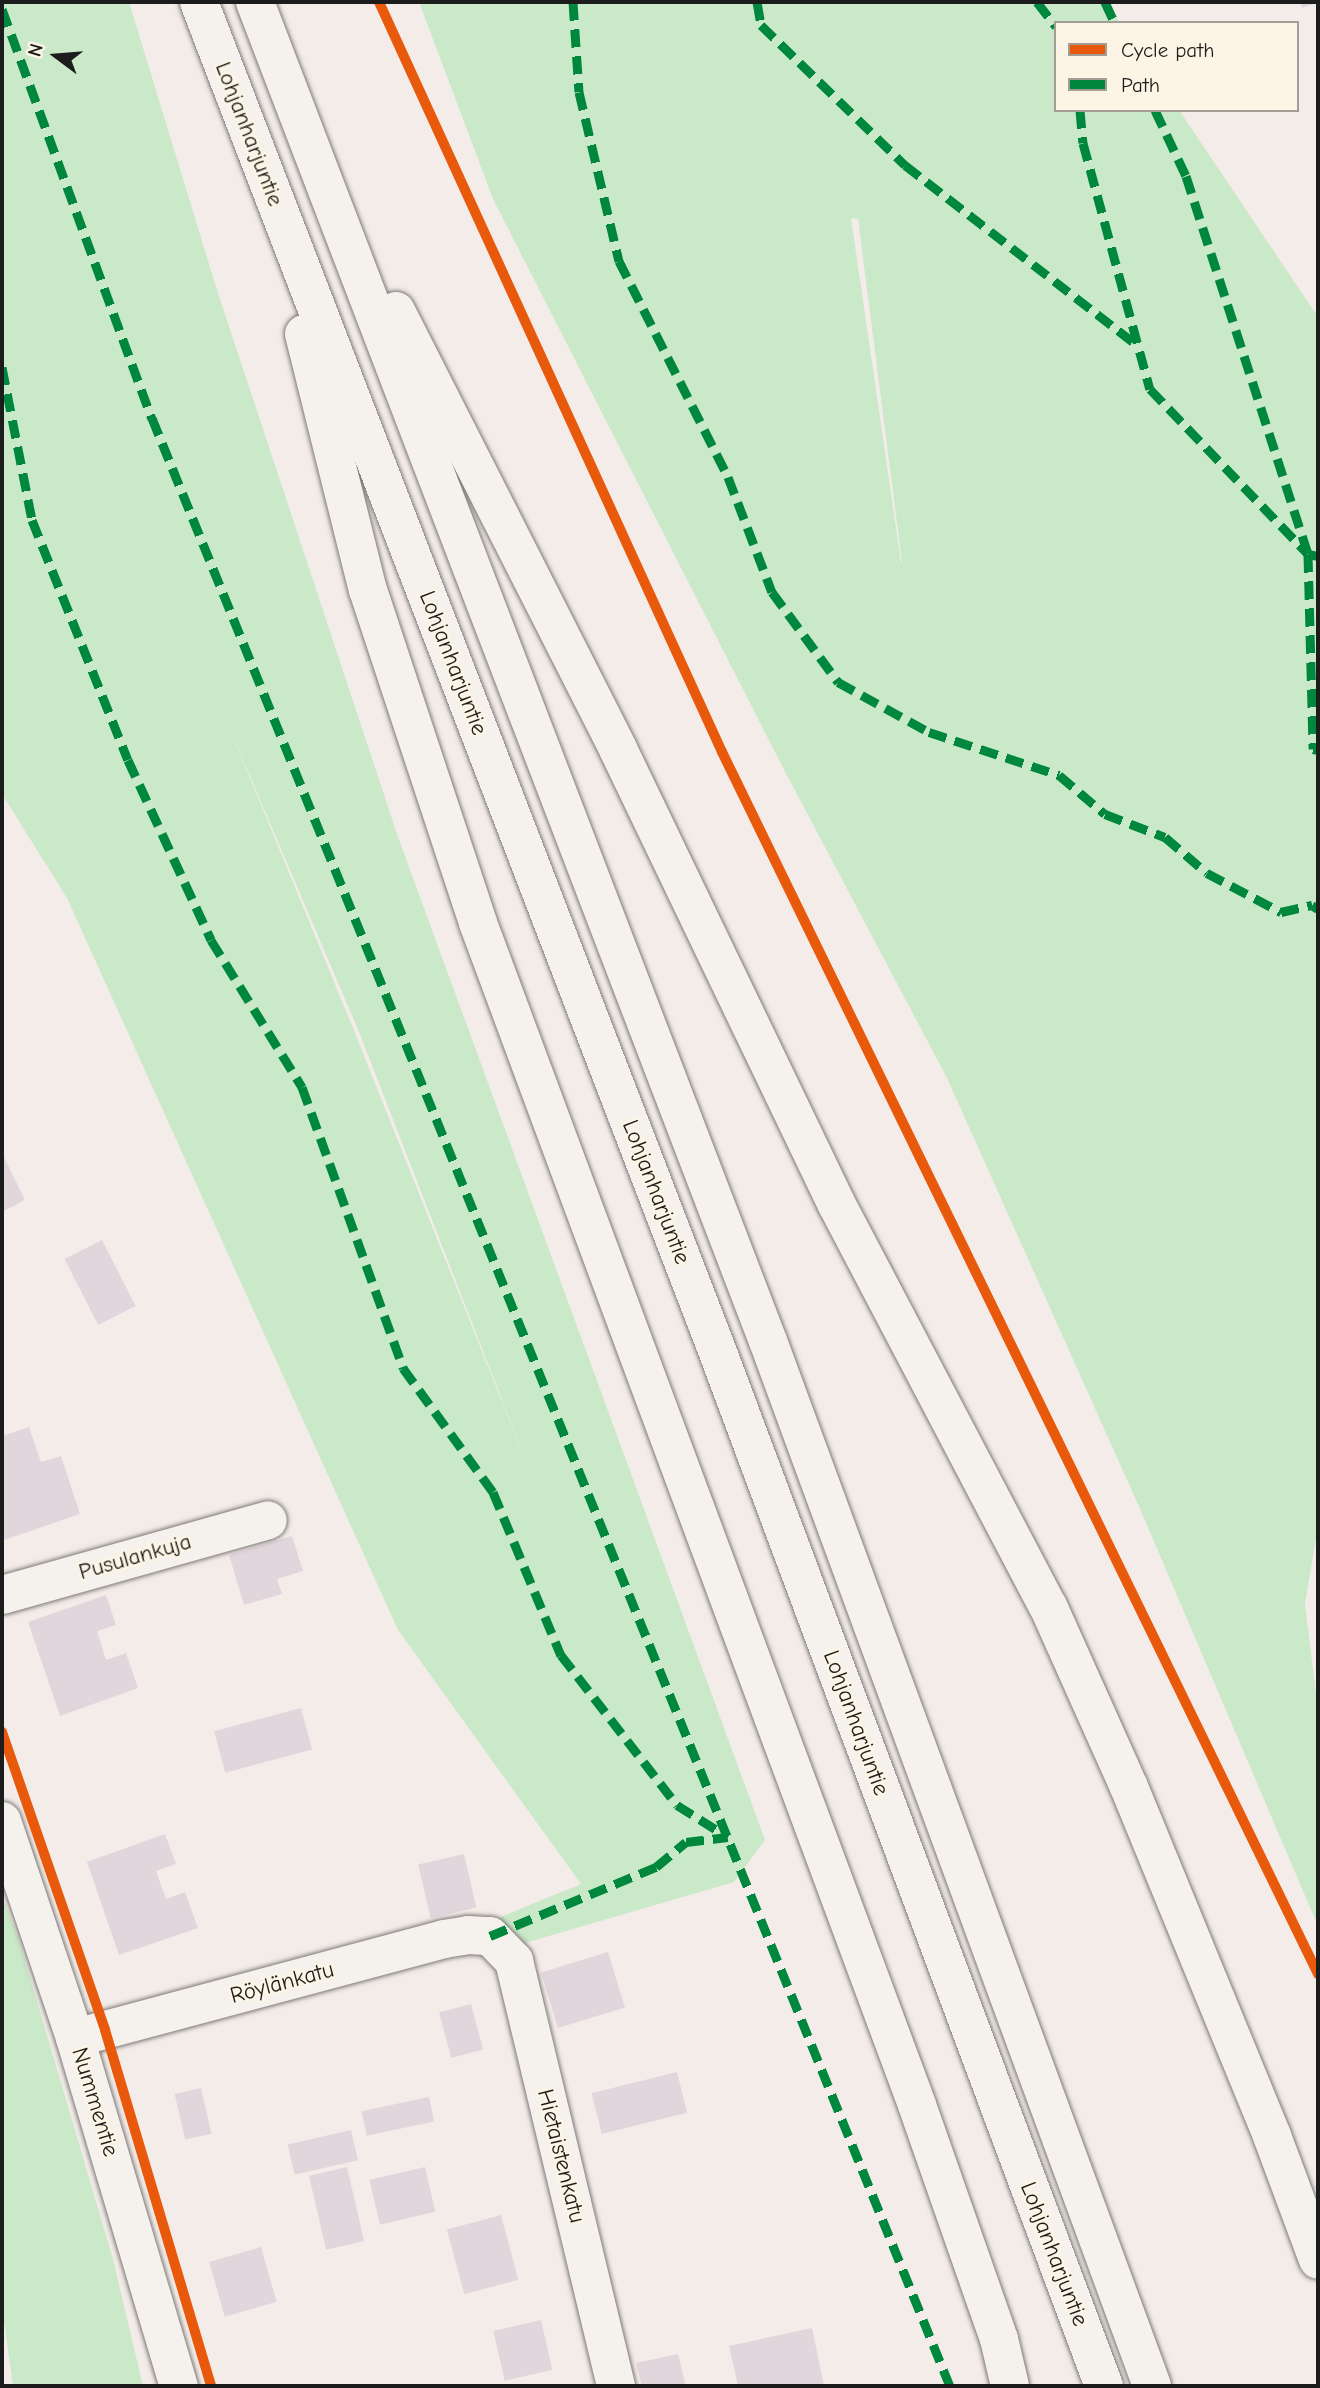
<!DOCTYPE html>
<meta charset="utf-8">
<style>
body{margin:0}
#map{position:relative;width:1320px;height:2388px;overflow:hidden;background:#f4ece9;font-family:"Comic Neue",sans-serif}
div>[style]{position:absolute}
.green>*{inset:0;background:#cae9c8}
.building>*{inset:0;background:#e2d6dd;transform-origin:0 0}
.roads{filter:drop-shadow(0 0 2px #7d7a78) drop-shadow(0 0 2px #7d7a78)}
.minor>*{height:38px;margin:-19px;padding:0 19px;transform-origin:19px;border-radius:19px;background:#f5f1ec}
.highway>*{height:38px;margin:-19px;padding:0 19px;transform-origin:19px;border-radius:19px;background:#f5f1ec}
.quiet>*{height:9px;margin-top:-4.5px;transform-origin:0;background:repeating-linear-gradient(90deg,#00873e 0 18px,transparent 0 27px)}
.cycleway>*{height:10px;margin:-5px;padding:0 5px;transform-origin:5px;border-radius:5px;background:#e8590c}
span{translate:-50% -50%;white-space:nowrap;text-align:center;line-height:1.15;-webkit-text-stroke:5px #fcf5e5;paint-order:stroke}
.street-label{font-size:23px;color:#1c1c1c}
.frame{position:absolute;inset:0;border:4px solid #1c1c1c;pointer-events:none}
.legend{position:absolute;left:1054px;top:21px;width:245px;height:91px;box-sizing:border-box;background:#fcf5e5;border:2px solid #a29e95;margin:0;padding:9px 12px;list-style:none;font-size:21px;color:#1c1c1c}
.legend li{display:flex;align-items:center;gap:14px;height:35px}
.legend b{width:35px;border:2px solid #a29e95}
.north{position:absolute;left:21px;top:21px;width:70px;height:70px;-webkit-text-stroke:5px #fcf5e5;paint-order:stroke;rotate:286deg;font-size:19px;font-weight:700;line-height:28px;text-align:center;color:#1c1c1c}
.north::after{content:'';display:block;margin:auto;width:24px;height:32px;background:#1c1c1c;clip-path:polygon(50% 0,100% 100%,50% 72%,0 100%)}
</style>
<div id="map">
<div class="green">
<i style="clip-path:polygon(evenodd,2px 2px,129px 2px,216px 287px,398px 837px,765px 1840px,734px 1882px,525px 1943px,498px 1918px,581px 1884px,398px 1630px,67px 898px,2px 794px,2px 2px,227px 722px,359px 1032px,532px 1477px,353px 1028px,227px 722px)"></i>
<i style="clip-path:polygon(evenodd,419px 2px,1106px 2px,1120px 23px,1056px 23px,1056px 110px,1179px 110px,1318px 317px,1318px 1526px,1305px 1604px,1318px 1711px,1318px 1926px,1141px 1511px,947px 1078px,780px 762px,493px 199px,419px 2px,851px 218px,858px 219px,902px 562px,901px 562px,851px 218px)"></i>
<i style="clip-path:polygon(2px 1896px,18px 1937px,113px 2259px,143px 2386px,13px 2386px,2px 2306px)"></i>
</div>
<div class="building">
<i style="clip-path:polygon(1300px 2px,1318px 2px,1318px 3px,1302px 8px)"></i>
<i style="clip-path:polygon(2px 1153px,25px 1200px,2px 1212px)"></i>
<i style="left:102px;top:1240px;width:74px;height:42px;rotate:63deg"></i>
<i style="clip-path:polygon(29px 1427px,41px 1462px,61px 1456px,80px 1514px,4px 1540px,2px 1436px)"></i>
<i style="clip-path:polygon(292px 1536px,303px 1571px,277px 1579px,282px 1594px,244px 1605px,229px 1555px)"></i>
<i style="clip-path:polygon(106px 1595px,116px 1625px,97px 1631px,106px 1660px,126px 1653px,138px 1688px,60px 1716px,28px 1622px)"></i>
<i style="left:301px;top:1708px;width:43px;height:90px;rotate:75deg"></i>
<i style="clip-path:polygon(165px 1834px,176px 1864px,156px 1871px,166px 1899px,185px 1892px,198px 1928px,119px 1955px,87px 1862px)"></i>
<i style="left:464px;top:1854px;width:55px;height:47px;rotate:77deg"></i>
<i style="left:608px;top:1952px;width:58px;height:70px;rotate:73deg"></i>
<i style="left:471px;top:2004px;width:47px;height:33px;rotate:75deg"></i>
<i style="left:677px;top:2072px;width:42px;height:88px;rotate:76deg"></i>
<i style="left:201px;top:2088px;width:47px;height:27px;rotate:77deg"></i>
<i style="left:429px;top:2097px;width:25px;height:69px;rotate:78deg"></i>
<i style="left:351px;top:2130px;width:31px;height:65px;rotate:77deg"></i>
<i style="left:347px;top:2167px;width:76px;height:39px;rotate:77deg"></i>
<i style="left:425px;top:2167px;width:46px;height:57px;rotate:77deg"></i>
<i style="left:501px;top:2215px;width:67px;height:56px;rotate:75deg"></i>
<i style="left:261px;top:2247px;width:57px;height:54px;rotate:74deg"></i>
<i style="left:541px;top:2320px;width:51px;height:49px;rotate:77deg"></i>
<i style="clip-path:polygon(812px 2328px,824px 2386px,738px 2386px,729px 2346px)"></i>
<i style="clip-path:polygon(678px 2354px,686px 2386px,642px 2386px,636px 2363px)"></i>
</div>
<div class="roads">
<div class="minor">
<i style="left:2px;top:1595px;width:276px;rotate:-15.7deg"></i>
<i style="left:2px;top:1821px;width:229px;rotate:71.4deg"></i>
<i style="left:75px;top:2038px;width:363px;rotate:73.4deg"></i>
<i style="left:75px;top:2038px;width:382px;rotate:-15deg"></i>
<i style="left:444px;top:1939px;width:24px;rotate:-9deg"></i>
<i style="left:468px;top:1935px;width:22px;rotate:3deg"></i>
<i style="left:490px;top:1936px;width:35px;rotate:46deg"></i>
<i style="left:514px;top:1961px;width:437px;rotate:76.5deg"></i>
</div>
<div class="highway">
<i style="left:199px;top:2px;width:1453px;rotate:68.98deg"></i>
<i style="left:720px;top:1358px;width:1097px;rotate:69.52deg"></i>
<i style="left:255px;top:2px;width:1434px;rotate:69.04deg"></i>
<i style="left:768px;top:1341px;width:1113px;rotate:69.82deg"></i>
<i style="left:396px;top:311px;width:491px;rotate:63.1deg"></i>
<i style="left:618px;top:749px;width:504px;rotate:64.35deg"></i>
<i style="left:836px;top:1203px;width:455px;rotate:62.3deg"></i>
<i style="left:1048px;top:1606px;width:198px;rotate:65.9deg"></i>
<i style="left:1129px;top:1787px;width:377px;rotate:67.7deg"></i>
<i style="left:1272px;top:2136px;width:132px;rotate:69.6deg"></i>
<i style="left:304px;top:334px;width:264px;rotate:76deg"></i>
<i style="left:368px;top:590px;width:351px;rotate:71.7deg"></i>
<i style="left:478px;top:923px;width:1261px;rotate:69.62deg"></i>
<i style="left:917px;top:2105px;width:248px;rotate:70.7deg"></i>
<i style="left:999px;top:2339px;width:48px;rotate:76.8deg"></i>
</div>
</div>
<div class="quiet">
<i style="left:573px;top:2px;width:90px;rotate:86.2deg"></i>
<i style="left:579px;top:92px;width:174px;rotate:76.7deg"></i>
<i style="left:619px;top:261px;width:242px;rotate:63.2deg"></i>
<i style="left:728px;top:477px;width:123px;rotate:69.1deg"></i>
<i style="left:772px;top:592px;width:112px;rotate:53.7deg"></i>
<i style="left:838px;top:682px;width:104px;rotate:28.8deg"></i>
<i style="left:929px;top:732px;width:137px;rotate:18.3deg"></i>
<i style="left:1059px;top:775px;width:60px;rotate:40.3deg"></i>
<i style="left:1105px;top:814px;width:64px;rotate:21deg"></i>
<i style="left:1165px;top:837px;width:55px;rotate:40.6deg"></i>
<i style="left:1207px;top:873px;width:84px;rotate:27.8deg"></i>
<i style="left:1281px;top:912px;width:32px;rotate:-13deg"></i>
<i style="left:1312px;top:905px;width:7px;rotate:34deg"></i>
<i style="left:757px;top:2px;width:23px;rotate:80deg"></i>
<i style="left:761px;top:25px;width:201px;rotate:44.2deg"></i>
<i style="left:905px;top:165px;width:294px;rotate:37.8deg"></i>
<i style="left:1037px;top:2px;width:31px;rotate:52deg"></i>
<i style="left:1105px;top:2px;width:23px;rotate:65deg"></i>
<i style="left:2px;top:9px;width:436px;rotate:69.9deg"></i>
<i style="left:152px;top:418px;width:2124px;rotate:67.93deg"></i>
<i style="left:1080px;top:110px;width:33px;rotate:85deg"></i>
<i style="left:1083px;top:143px;width:255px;rotate:74.8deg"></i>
<i style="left:1150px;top:389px;width:228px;rotate:46.2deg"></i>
<i style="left:1308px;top:554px;width:10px;rotate:11deg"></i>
<i style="left:1155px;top:110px;width:73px;rotate:64.8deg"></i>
<i style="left:1186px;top:176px;width:397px;rotate:72.1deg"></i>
<i style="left:1308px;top:554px;width:195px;rotate:88.5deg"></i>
<i style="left:1313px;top:749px;width:5px;rotate:11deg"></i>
<i style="left:2px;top:367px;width:156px;rotate:78.9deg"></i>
<i style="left:32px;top:520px;width:258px;rotate:68.2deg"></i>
<i style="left:128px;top:760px;width:198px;rotate:65.2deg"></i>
<i style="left:211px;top:940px;width:173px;rotate:58.2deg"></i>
<i style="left:302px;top:1087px;width:299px;rotate:70.2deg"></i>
<i style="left:403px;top:1368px;width:153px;rotate:54deg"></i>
<i style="left:493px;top:1492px;width:177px;rotate:67.4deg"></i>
<i style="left:561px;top:1655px;width:190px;rotate:52.3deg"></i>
<i style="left:677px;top:1805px;width:60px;rotate:32.1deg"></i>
<i style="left:490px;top:1936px;width:180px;rotate:-22.6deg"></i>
<i style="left:656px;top:1867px;width:39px;rotate:-40deg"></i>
<i style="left:686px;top:1842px;width:42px;rotate:-6.8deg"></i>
</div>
<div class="cycleway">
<i style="left:379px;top:2px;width:825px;rotate:65.42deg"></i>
<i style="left:722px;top:752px;width:1360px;rotate:64deg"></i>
<i style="left:2px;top:1732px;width:315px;rotate:70.9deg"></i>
<i style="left:105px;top:2030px;width:371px;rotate:73.4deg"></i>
</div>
<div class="street-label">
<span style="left:249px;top:134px;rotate:69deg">Lohjanharjuntie</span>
<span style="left:453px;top:663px;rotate:69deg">Lohjanharjuntie</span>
<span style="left:656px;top:1192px;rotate:69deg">Lohjanharjuntie</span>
<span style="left:135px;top:1557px;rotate:-16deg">Pusulankuja</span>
<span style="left:856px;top:1723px;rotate:70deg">Lohjanharjuntie</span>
<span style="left:282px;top:1983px;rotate:-15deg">Röylänkatu</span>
<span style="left:95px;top:2102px;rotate:73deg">Nummentie</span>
<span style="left:561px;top:2156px;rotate:76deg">Hietaistenkatu</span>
<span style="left:1054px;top:2254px;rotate:69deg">Lohjanharjuntie</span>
</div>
<div class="frame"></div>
<ul class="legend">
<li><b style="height:9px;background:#e8590c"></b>Cycle path</li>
<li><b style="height:9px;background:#00873e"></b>Path</li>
</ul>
<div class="north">N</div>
</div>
